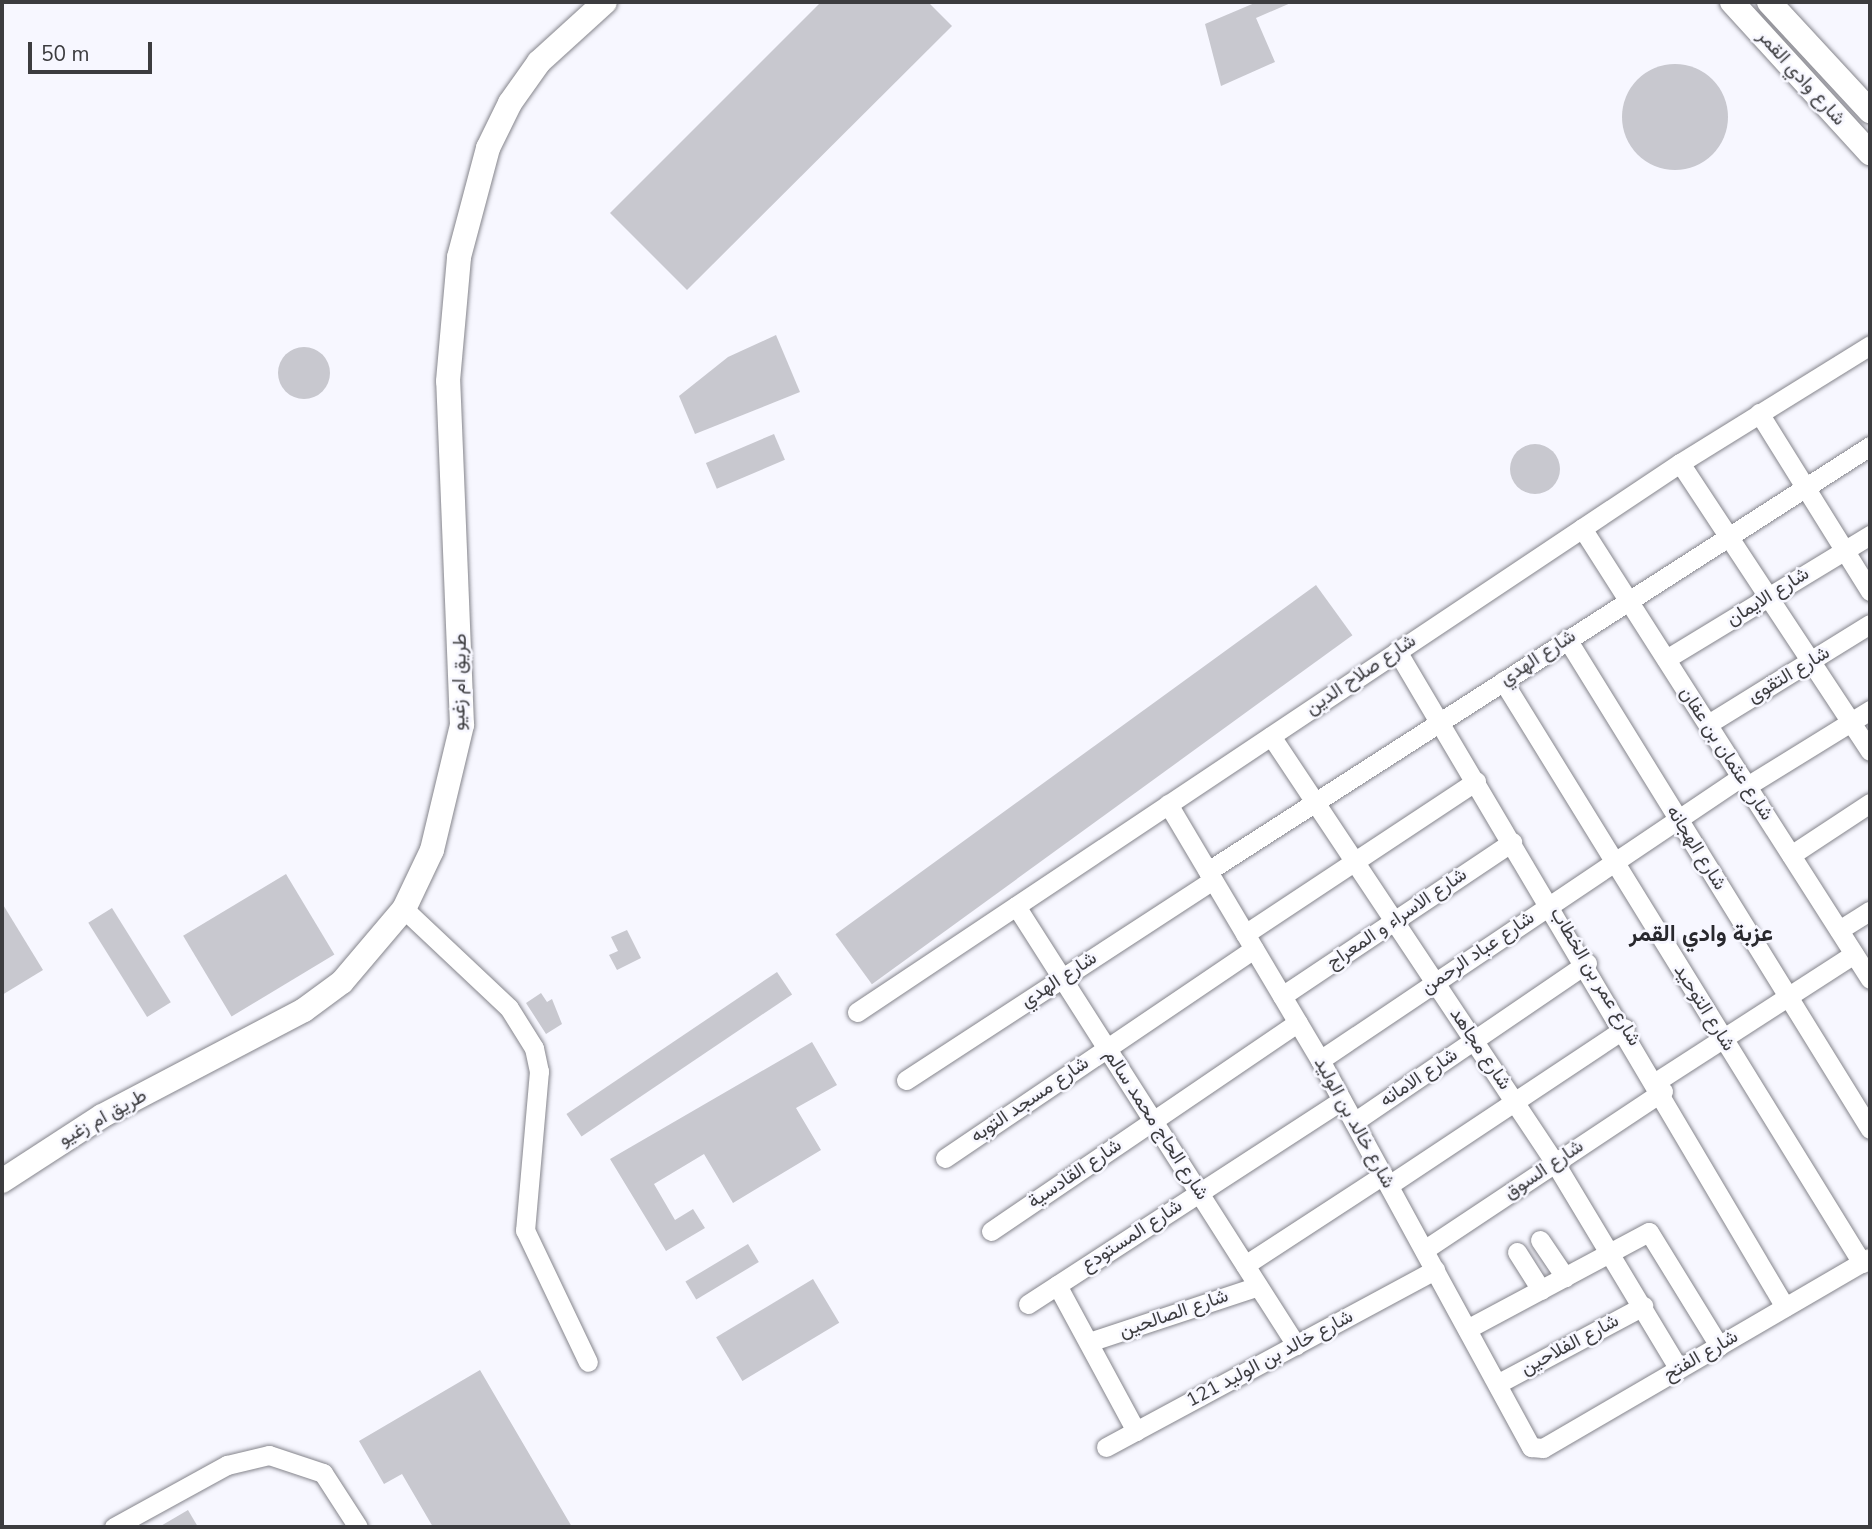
<!DOCTYPE html>
<meta charset="utf-8">
<style>
body{margin:0}
#map{position:relative;width:1872px;height:1529px;overflow:hidden;background:#f7f7ff;font-family:"Nunito Sans",Vazirmatn,sans-serif}
div>[style]{position:absolute}
.building>*{inset:0;background:#c8c8cf;transform-origin:0 0}
.round{border-radius:50%}
.roads{filter:drop-shadow(0 0 2px #85858c) drop-shadow(0 0 2px #85858c)}
.minor>*{height:19px;margin:-9.5px;padding:0 9.5px;transform-origin:9.5px;border-radius:9.5px;background:#fff}
.major>*{height:24px;margin:-12px;padding:0 12px;transform-origin:12px;border-radius:12px;background:#fff}
span{translate:-50% -50%;white-space:nowrap;text-align:center;line-height:1.15;-webkit-text-stroke:5px #f7f7ff;paint-order:stroke}
.street-label{font-size:19px;color:#3c3c3f}
.quarter-label{font-size:23px;color:#29292e;font-weight:700}
.frame{position:absolute;inset:0;border:4px solid #3c3c3f;pointer-events:none}
.scale{position:absolute;left:28px;top:42px;width:124px;height:32px;box-sizing:border-box;border:4px solid #3c3c3f;border-top:0;padding-left:9px;font-size:21px;line-height:24px;white-space:nowrap;color:#3c3c3f;-webkit-text-stroke:5px #f7f7ff;paint-order:stroke}
</style>
<div id="map">
<div class="building">
<i style="clip-path:polygon(821px 2px,928px 2px,952px 26px,687px 290px,610px 213px)"></i>
<i style="clip-path:polygon(1257px 2px,1293px 2px,1256px 18px,1275px 62px,1221px 86px,1205px 24px)"></i>
<i class="round" style="left:1622px;top:64px;width:106px;height:106px"></i>
<i style="clip-path:polygon(776px 335px,800px 392px,695px 434px,679px 396px,728px 357px)"></i>
<i class="round" style="left:278px;top:347px;width:52px;height:52px"></i>
<i style="left:774px;top:434px;width:28px;height:74px;rotate:67deg"></i>
<i class="round" style="left:1510px;top:444px;width:50px;height:50px"></i>
<i style="left:1316px;top:585px;width:62px;height:594px;rotate:54deg"></i>
<i style="left:286px;top:874px;width:94px;height:120px;rotate:59deg"></i>
<i style="clip-path:polygon(2px 903px,43px 970px,2px 995px)"></i>
<i style="left:112px;top:908px;width:111px;height:28px;rotate:58deg"></i>
<i style="clip-path:polygon(627px 930px,641px 958px,617px 970px,609px 955px,618px 951px,611px 937px)"></i>
<i style="left:777px;top:972px;width:27px;height:254px;rotate:56deg"></i>
<i style="clip-path:polygon(541px 993px,547px 1002px,552px 999px,562px 1024px,546px 1034px,526px 1003px)"></i>
<i style="clip-path:polygon(812px 1042px,837px 1085px,796px 1108px,821px 1150px,733px 1203px,704px 1154px,654px 1184px,675px 1220px,693px 1209px,705px 1228px,666px 1251px,610px 1159px)"></i>
<i style="left:748px;top:1244px;width:21px;height:73px;rotate:59deg"></i>
<i style="left:813px;top:1279px;width:51px;height:113px;rotate:59deg"></i>
<i style="clip-path:polygon(480px 1370px,572px 1527px,433px 1527px,402px 1474px,384px 1484px,359px 1441px)"></i>
<i style="clip-path:polygon(188px 1510px,198px 1527px,159px 1527px)"></i>
</div>
<div class="roads">
<div class="minor">
<i style="left:1759px;top:413px;width:210px;rotate:58.1deg"></i>
<i style="left:1680px;top:463px;width:345px;rotate:56.6deg"></i>
<i style="left:1582px;top:528px;width:535px;rotate:57.44deg"></i>
<i style="left:1567px;top:639px;width:576px;rotate:58.27deg"></i>
<i style="left:1397px;top:651px;width:762px;rotate:59.4deg"></i>
<i style="left:1666px;top:659px;width:239px;rotate:-31.3deg"></i>
<i style="left:1503px;top:681px;width:684px;rotate:58.33deg"></i>
<i style="left:1708px;top:724px;width:190px;rotate:-31.7deg"></i>
<i style="left:1271px;top:736px;width:513px;rotate:56.37deg"></i>
<i style="left:1555px;top:1163px;width:240px;rotate:59deg"></i>
<i style="left:1747px;top:786px;width:145px;rotate:-31.7deg"></i>
<i style="left:1168px;top:804px;width:298px;rotate:59.3deg"></i>
<i style="left:1320px;top:1060px;width:441px;rotate:61.4deg"></i>
<i style="left:1531px;top:1447px;width:12px;rotate:5deg"></i>
<i style="left:1543px;top:1448px;width:378px;rotate:-30.2deg"></i>
<i style="left:1791px;top:855px;width:95px;rotate:-33.4deg"></i>
<i style="left:1208px;top:871px;width:787px;rotate:-32.7deg"></i>
<i style="left:1016px;top:906px;width:521px;rotate:57.47deg"></i>
<i style="left:404px;top:909px;width:144px;rotate:43.3deg"></i>
<i style="left:509px;top:1008px;width:47px;rotate:58deg"></i>
<i style="left:534px;top:1048px;width:24px;rotate:78deg"></i>
<i style="left:539px;top:1071px;width:160px;rotate:95deg"></i>
<i style="left:525px;top:1230px;width:146px;rotate:64.5deg"></i>
<i style="left:1839px;top:930px;width:36px;rotate:-32deg"></i>
<i style="left:1245px;top:934px;width:277px;rotate:-33.5deg"></i>
<i style="left:1282px;top:996px;width:277px;rotate:-33.8deg"></i>
<i style="left:857px;top:1012px;width:989px;rotate:-33.71deg"></i>
<i style="left:1680px;top:463px;width:224px;rotate:-31.8deg"></i>
<i style="left:1320px;top:1060px;width:507px;rotate:-33.91deg"></i>
<i style="left:906px;top:1080px;width:366px;rotate:-33.1deg"></i>
<i style="left:1657px;top:1081px;width:234px;rotate:-32.8deg"></i>
<i style="left:1354px;top:1122px;width:282px;rotate:-34.3deg"></i>
<i style="left:945px;top:1158px;width:373px;rotate:-34.1deg"></i>
<i style="left:1389px;top:1185px;width:283px;rotate:-33.6deg"></i>
<i style="left:991px;top:1231px;width:371px;rotate:-34.2deg"></i>
<i style="left:1540px;top:1240px;width:45px;rotate:56deg"></i>
<i style="left:1424px;top:1250px;width:287px;rotate:-33.6deg"></i>
<i style="left:1517px;top:1252px;width:45px;rotate:57.7deg"></i>
<i style="left:1245px;top:1265px;width:165px;rotate:-33.1deg"></i>
<i style="left:1057px;top:1285px;width:166px;rotate:61.6deg"></i>
<i style="left:1028px;top:1304px;width:374px;rotate:-33deg"></i>
<i style="left:1467px;top:1329px;width:206px;rotate:-28.1deg"></i>
<i style="left:1649px;top:1232px;width:134px;rotate:58.4deg"></i>
<i style="left:1089px;top:1342px;width:178px;rotate:-18.3deg"></i>
<i style="left:1497px;top:1384px;width:166px;rotate:-28.1deg"></i>
<i style="left:1106px;top:1447px;width:374px;rotate:-28.3deg"></i>
<i style="left:114px;top:1527px;width:129px;rotate:-28.8deg"></i>
<i style="left:227px;top:1465px;width:43px;rotate:-13.4deg"></i>
<i style="left:269px;top:1455px;width:57px;rotate:18.4deg"></i>
<i style="left:323px;top:1473px;width:64px;rotate:57.1deg"></i>
</div>
<div class="major">
<i style="left:1732px;top:2px;width:205px;rotate:47.6deg"></i>
<i style="left:1769px;top:2px;width:149px;rotate:47.2deg"></i>
<i style="left:2px;top:1181px;width:119px;rotate:-33deg"></i>
<i style="left:102px;top:1116px;width:228px;rotate:-27.7deg"></i>
<i style="left:304px;top:1010px;width:47px;rotate:-36.4deg"></i>
<i style="left:342px;top:982px;width:96px;rotate:-49.7deg"></i>
<i style="left:404px;top:909px;width:65px;rotate:-64.6deg"></i>
<i style="left:432px;top:850px;width:129px;rotate:-76.5deg"></i>
<i style="left:462px;top:725px;width:344px;rotate:-92.3deg"></i>
<i style="left:448px;top:381px;width:124px;rotate:-84.9deg"></i>
<i style="left:459px;top:257px;width:113px;rotate:-75.1deg"></i>
<i style="left:488px;top:148px;width:50px;rotate:-63.9deg"></i>
<i style="left:510px;top:103px;width:50px;rotate:-54.7deg"></i>
<i style="left:539px;top:62px;width:89px;rotate:-42.3deg"></i>
</div>
</div>
<div class="street-label">
<span style="left:1801px;top:78px;rotate:48deg">شارع وادي القمر</span>
<span style="left:1768px;top:597px;rotate:-32deg">شارع الايمان</span>
<span style="left:1538px;top:658px;rotate:-33deg">شارع الهدي</span>
<span style="left:1361px;top:675px;rotate:-34deg">شارع صلاح الدين</span>
<span style="left:1789px;top:675px;rotate:-31deg">شارع التقوى</span>
<span style="left:460px;top:682px;rotate:-89deg">طريق ام زغيو</span>
<span style="left:1726px;top:754px;rotate:57deg">شارع عثمان بن عفان</span>
<span style="left:1696px;top:848px;rotate:58deg">شارع الهجانه</span>
<span style="left:1397px;top:919px;rotate:-34deg">شارع الاسراء و المعراج</span>
<span style="left:1478px;top:953px;rotate:-34deg">شارع عباد الرحمن</span>
<span style="left:1595px;top:977px;rotate:59deg">شارع عمر بن الخطاب</span>
<span style="left:1059px;top:980px;rotate:-33deg">شارع الهدي</span>
<span style="left:1704px;top:1008px;rotate:58deg">شارع التوحيد</span>
<span style="left:1480px;top:1049px;rotate:56deg">شارع مجاهد</span>
<span style="left:1419px;top:1078px;rotate:-34deg">شارع الامانه</span>
<span style="left:1030px;top:1100px;rotate:-34deg">شارع مسجد التوبه</span>
<span style="left:103px;top:1118px;rotate:-29deg">طريق ام زغيو</span>
<span style="left:1354px;top:1123px;rotate:61deg">شارع خالد بن الوليد</span>
<span style="left:1156px;top:1125px;rotate:57deg">شارع الحاج محمد سالم</span>
<span style="left:1544px;top:1170px;rotate:-34deg">شارع السوق</span>
<span style="left:1075px;top:1174px;rotate:-34deg">شارع القادسية</span>
<span style="left:1132px;top:1236px;rotate:-33deg">شارع المستودع</span>
<span style="left:1174px;top:1314px;rotate:-19deg">شارع الصالحين</span>
<span style="left:1570px;top:1345px;rotate:-28deg">شارع الفلاحين</span>
<span style="left:1701px;top:1356px;rotate:-30deg">شارع الفتح</span>
<span style="left:1270px;top:1359px;rotate:-28deg">شارع خالد بن الوليد 121</span>
</div>
<div class="quarter-label">
<span style="left:1701px;top:934px">عزبة وادي القمر</span>
</div>
<div class="frame"></div>
<div class="scale">50 m</div>
</div>
